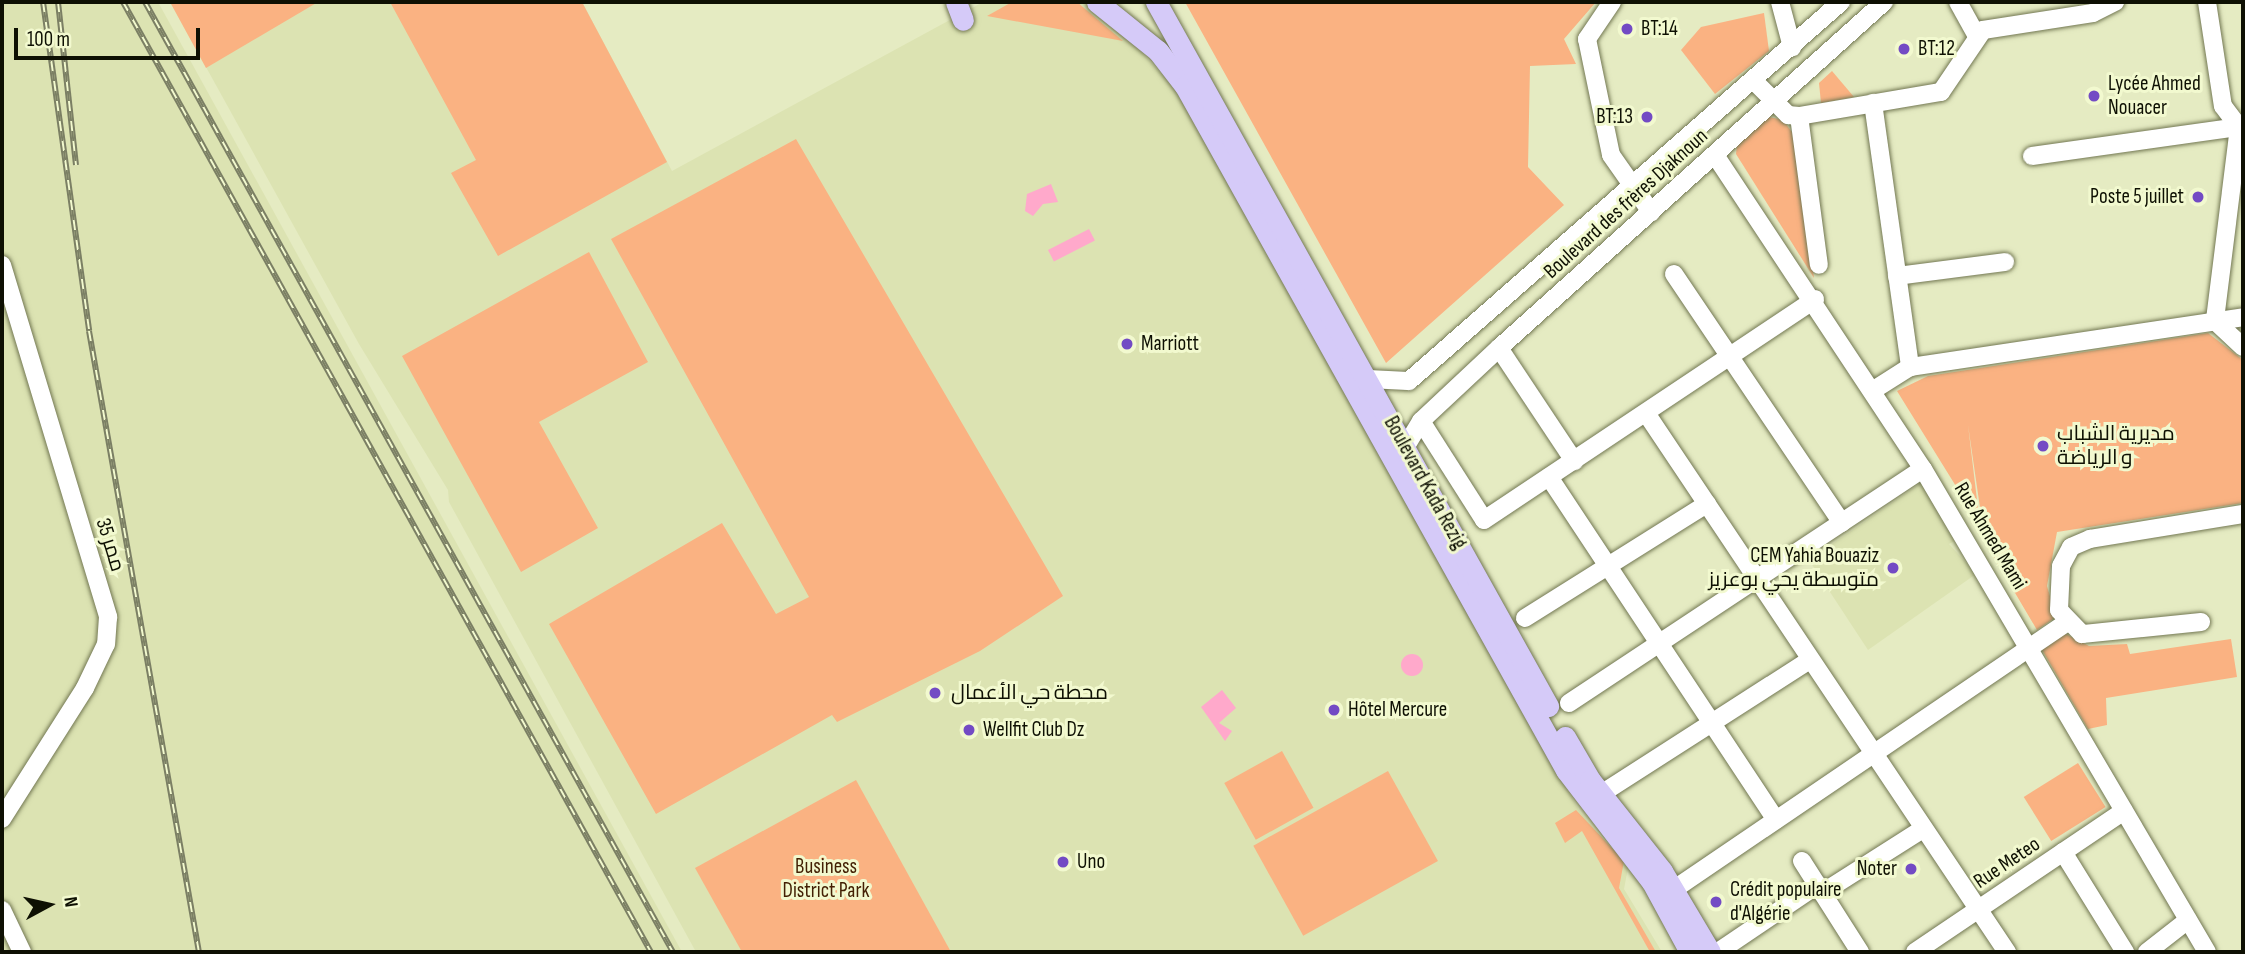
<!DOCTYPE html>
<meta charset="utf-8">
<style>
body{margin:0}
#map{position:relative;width:2245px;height:954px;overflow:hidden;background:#e5ebc2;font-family:"Sofia Sans Condensed",Cairo,sans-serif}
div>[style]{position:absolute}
.built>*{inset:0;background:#dce3b2}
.green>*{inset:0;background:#fab282;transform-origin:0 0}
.water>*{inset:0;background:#ffa9cb;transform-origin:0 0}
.round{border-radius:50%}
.roads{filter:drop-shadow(0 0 2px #727752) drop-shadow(0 0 2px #727752)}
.minor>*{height:18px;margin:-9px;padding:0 9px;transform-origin:9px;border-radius:9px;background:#fff}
.major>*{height:21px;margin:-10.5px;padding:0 10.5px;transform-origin:10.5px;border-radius:10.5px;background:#d5caf8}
.rail>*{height:6px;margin-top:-3px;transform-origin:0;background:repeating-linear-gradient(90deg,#f2f9cf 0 10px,#7b7f64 0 20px);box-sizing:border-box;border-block:2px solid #7b7f64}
.dots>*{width:19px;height:19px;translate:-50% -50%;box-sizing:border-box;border:4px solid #f2f9cf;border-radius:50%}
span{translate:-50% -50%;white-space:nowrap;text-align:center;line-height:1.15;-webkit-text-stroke:6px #f2f9cf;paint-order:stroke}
.poi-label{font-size:21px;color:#0e1003}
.left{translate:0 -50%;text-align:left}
.right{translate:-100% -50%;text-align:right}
.street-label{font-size:21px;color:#0e1003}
.park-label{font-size:21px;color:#432004}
.frame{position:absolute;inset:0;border:4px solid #0e1003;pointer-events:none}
.north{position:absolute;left:14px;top:870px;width:70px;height:70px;-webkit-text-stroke:5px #f2f9cf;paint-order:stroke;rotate:82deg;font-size:19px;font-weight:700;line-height:28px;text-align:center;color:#0e1003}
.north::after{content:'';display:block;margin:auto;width:24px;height:32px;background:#0e1003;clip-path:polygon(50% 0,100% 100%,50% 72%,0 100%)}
.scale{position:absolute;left:14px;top:28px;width:186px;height:32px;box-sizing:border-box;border:4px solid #0e1003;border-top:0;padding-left:9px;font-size:21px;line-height:24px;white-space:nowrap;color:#0e1003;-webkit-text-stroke:5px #f2f9cf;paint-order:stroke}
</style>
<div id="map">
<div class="built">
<i style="clip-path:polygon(2px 2px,158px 2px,682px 952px,2px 952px)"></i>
<i style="clip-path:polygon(170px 2px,582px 2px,672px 171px,983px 2px,1082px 2px,1092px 8px,1114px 22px,1175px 89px,1580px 812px,1628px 868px,1624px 889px,1662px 952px,696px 952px,449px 502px,448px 490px,359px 344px)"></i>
<i style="clip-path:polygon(1921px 483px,1958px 539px,1949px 544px,1976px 574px,1868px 650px,1809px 560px)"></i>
</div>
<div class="green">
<i style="clip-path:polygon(170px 2px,318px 2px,206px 68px)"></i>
<i style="clip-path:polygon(390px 2px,582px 2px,667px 162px,498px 256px,451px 173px,476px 160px)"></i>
<i style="clip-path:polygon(1012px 2px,1077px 2px,1123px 41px,987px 16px)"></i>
<i style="clip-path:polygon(1185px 2px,1596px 2px,1564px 39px,1576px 64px,1530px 66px,1528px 167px,1564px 205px,1386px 363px)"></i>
<i style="clip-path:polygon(1764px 13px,1769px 51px,1715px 94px,1681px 50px,1701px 27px)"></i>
<i style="clip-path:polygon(1832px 71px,1854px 97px,1821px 103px,1819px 83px)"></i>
<i style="clip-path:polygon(1769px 117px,1783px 120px,1794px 135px,1814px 278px,1736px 154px,1737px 145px)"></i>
<i style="clip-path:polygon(796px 139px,1063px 596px,980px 651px,837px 722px,832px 715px,656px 814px,549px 624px,722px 523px,776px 614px,809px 597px,611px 239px)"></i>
<i style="clip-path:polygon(589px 252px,648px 362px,539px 422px,598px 528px,521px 572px,402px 356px)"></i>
<i style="clip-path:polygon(2208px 333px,2243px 360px,2243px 503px,2057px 532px,2047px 586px,2056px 617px,2037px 630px,1985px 542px,1968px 425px,1980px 525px,1897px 391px,1928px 376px)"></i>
<i style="clip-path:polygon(2064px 633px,2089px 646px,2127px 644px,2130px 654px,2231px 639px,2237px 677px,2106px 698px,2107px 725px,2088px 729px,2041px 648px)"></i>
<i style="left:1282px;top:751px;width:65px;height:66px;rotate:61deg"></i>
<i style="left:2078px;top:763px;width:52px;height:64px;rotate:58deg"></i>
<i style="left:1388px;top:771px;width:103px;height:154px;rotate:61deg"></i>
<i style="clip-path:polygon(856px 780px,951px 952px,742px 952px,695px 868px)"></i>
<i style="clip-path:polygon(1576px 810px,1624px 861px,1619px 888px,1656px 952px,1650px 952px,1582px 831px,1565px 843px,1555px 823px)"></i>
</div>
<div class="water">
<i style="clip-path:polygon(1051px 184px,1058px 202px,1043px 204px,1033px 216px,1025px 211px,1027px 194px)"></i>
<i style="left:1089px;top:229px;width:13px;height:46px;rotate:63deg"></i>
<i class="round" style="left:1401px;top:654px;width:22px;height:22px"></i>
<i style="clip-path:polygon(1222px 690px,1236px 708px,1219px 723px,1232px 731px,1225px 741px,1201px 707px)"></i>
</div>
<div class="roads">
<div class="minor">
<i style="left:1612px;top:2px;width:45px;rotate:124deg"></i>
<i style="left:1587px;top:39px;width:118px;rotate:78.3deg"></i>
<i style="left:1611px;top:155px;width:70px;rotate:54.9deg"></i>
<i style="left:1780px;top:2px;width:47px;rotate:75.1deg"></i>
<i style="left:1958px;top:2px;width:38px;rotate:61deg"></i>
<i style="left:2207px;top:2px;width:105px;rotate:81.3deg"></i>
<i style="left:2223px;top:106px;width:26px;rotate:53deg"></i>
<i style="left:1755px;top:82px;width:47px;rotate:45deg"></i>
<i style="left:1788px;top:115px;width:11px;rotate:5deg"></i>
<i style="left:1799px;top:116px;width:144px;rotate:-9.6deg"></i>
<i style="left:1941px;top:92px;width:75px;rotate:-55.9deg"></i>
<i style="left:1983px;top:30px;width:111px;rotate:-8.8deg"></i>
<i style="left:2093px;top:13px;width:25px;rotate:-27deg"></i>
<i style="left:1873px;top:103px;width:267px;rotate:82deg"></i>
<i style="left:1799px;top:116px;width:150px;rotate:82.4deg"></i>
<i style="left:1715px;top:155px;width:377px;rotate:56.5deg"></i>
<i style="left:1923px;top:469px;width:560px;rotate:59.54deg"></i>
<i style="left:2032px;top:156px;width:209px;rotate:-8deg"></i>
<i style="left:2239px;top:127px;width:195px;rotate:97.1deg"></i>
<i style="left:2215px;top:321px;width:38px;rotate:43deg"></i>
<i style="left:2px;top:265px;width:368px;rotate:73.2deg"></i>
<i style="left:108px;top:617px;width:27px;rotate:94deg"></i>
<i style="left:106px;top:644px;width:49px;rotate:115.5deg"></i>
<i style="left:85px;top:688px;width:155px;rotate:122.4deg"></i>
<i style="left:1674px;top:274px;width:300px;rotate:56deg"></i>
<i style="left:1897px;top:276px;width:109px;rotate:-7.4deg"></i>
<i style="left:1499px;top:348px;width:136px;rotate:56.4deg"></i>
<i style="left:1367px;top:379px;width:42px;rotate:2.7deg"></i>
<i style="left:1409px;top:381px;width:575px;rotate:-41.26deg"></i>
<i style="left:1872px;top:391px;width:45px;rotate:-32.3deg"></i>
<i style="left:1910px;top:367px;width:337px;rotate:-8.5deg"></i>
<i style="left:1646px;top:413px;width:649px;rotate:56.19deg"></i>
<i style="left:1421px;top:421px;width:117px;rotate:57.5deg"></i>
<i style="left:1484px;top:520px;width:398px;rotate:-33.7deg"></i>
<i style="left:1406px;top:446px;width:29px;rotate:-59deg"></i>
<i style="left:1421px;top:421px;width:107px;rotate:-43.1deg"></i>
<i style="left:1499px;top:348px;width:518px;rotate:-41.95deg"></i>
<i style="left:1549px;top:477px;width:411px;rotate:56.5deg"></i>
<i style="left:1525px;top:618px;width:215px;rotate:-32.1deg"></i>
<i style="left:2201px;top:622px;width:120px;rotate:174.2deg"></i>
<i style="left:2082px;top:634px;width:33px;rotate:-134deg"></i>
<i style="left:2059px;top:610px;width:44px;rotate:-87.4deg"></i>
<i style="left:2061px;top:566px;width:21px;rotate:-62deg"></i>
<i style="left:2071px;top:547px;width:21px;rotate:-23deg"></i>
<i style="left:2090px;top:539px;width:155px;rotate:-9.3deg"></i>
<i style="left:1569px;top:703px;width:424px;rotate:-33.5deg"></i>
<i style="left:1601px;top:794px;width:248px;rotate:-32.7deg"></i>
<i style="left:2063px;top:852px;width:118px;rotate:58.2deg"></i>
<i style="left:1802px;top:861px;width:108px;rotate:57.5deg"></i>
<i style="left:1673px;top:890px;width:475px;rotate:-34.2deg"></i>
<i style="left:1822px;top:893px;width:120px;rotate:-32.4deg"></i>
<i style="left:2px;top:910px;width:47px;rotate:64.5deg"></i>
<i style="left:1718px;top:952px;width:120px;rotate:-34.1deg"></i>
<i style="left:1915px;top:952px;width:252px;rotate:-34deg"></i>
<i style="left:2147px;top:952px;width:52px;rotate:-38deg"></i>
</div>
<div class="major">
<i style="left:956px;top:2px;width:19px;rotate:69deg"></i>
<i style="left:1097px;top:2px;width:78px;rotate:38.8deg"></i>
<i style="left:1158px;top:51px;width:44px;rotate:52.4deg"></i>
<i style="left:1185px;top:86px;width:783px;rotate:60.88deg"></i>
<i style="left:1566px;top:770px;width:141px;rotate:52.5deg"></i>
<i style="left:1652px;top:882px;width:80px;rotate:61.5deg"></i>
<i style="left:1156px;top:2px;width:806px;rotate:60.89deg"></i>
<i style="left:1565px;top:737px;width:50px;rotate:59.8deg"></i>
<i style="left:1590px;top:780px;width:116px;rotate:51.6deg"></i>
<i style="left:1662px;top:871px;width:94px;rotate:59.3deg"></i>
</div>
</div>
<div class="rail">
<i style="left:43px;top:2px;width:332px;rotate:82deg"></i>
<i style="left:89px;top:331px;width:631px;rotate:79.96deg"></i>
<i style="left:58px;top:2px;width:164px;rotate:83.7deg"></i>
<i style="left:123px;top:2px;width:1087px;rotate:60.94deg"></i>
<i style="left:145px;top:2px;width:1087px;rotate:60.94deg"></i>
</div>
<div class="dots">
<i style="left:1627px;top:29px;background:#734bc4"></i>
<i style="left:1904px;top:49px;background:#734bc4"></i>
<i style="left:2094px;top:96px;background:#734bc4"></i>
<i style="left:1647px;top:117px;background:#734bc4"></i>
<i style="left:2198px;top:197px;background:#734bc4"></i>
<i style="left:1127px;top:344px;background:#734bc4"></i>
<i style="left:2043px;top:446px;background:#734bc4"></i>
<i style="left:1893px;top:568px;background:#734bc4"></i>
<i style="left:935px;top:693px;background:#734bc4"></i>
<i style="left:1334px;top:710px;background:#734bc4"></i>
<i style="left:969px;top:730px;background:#734bc4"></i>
<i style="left:1063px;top:862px;background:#734bc4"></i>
<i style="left:1911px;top:869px;background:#734bc4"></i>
<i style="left:1716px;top:902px;background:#734bc4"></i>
</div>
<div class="poi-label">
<span class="left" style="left:1641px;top:29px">BT:14</span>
<span class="left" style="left:1918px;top:49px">BT:12</span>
<span class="left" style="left:2108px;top:96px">Lycée Ahmed<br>Nouacer</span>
<span class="right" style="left:1633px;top:117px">BT:13</span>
<span class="right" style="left:2184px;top:197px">Poste 5 juillet</span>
<span class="left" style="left:1141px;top:344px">Marriott</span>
<span class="left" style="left:2057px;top:446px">مديرية الشباب<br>و الرياضة</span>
<span class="right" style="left:1879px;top:568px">CEM Yahia Bouaziz<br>متوسطة يحي بوعزيز</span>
<span class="left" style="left:951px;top:693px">محطة حي الأعمال</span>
<span class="left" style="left:1348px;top:710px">Hôtel Mercure</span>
<span class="left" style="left:983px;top:730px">Wellfit Club Dz</span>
<span class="left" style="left:1077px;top:862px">Uno</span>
<span class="right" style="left:1897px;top:869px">Noter</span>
<span class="left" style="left:1730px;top:902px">Crédit populaire<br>d'Algérie</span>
</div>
<div class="street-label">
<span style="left:1626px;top:204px;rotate:-42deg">Boulevard des frères Djaknoun</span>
<span style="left:1425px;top:483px;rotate:61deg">Boulevard Kada Rezig</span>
<span style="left:1990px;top:536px;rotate:59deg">Rue Ahmed Mami</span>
<span style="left:110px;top:545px;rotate:73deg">ممر 35</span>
<span style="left:2007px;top:863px;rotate:-34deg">Rue Meteo</span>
</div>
<div class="park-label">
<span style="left:826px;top:879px">Business<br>District Park</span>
</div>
<div class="frame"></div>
<div class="north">N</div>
<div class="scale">100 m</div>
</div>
